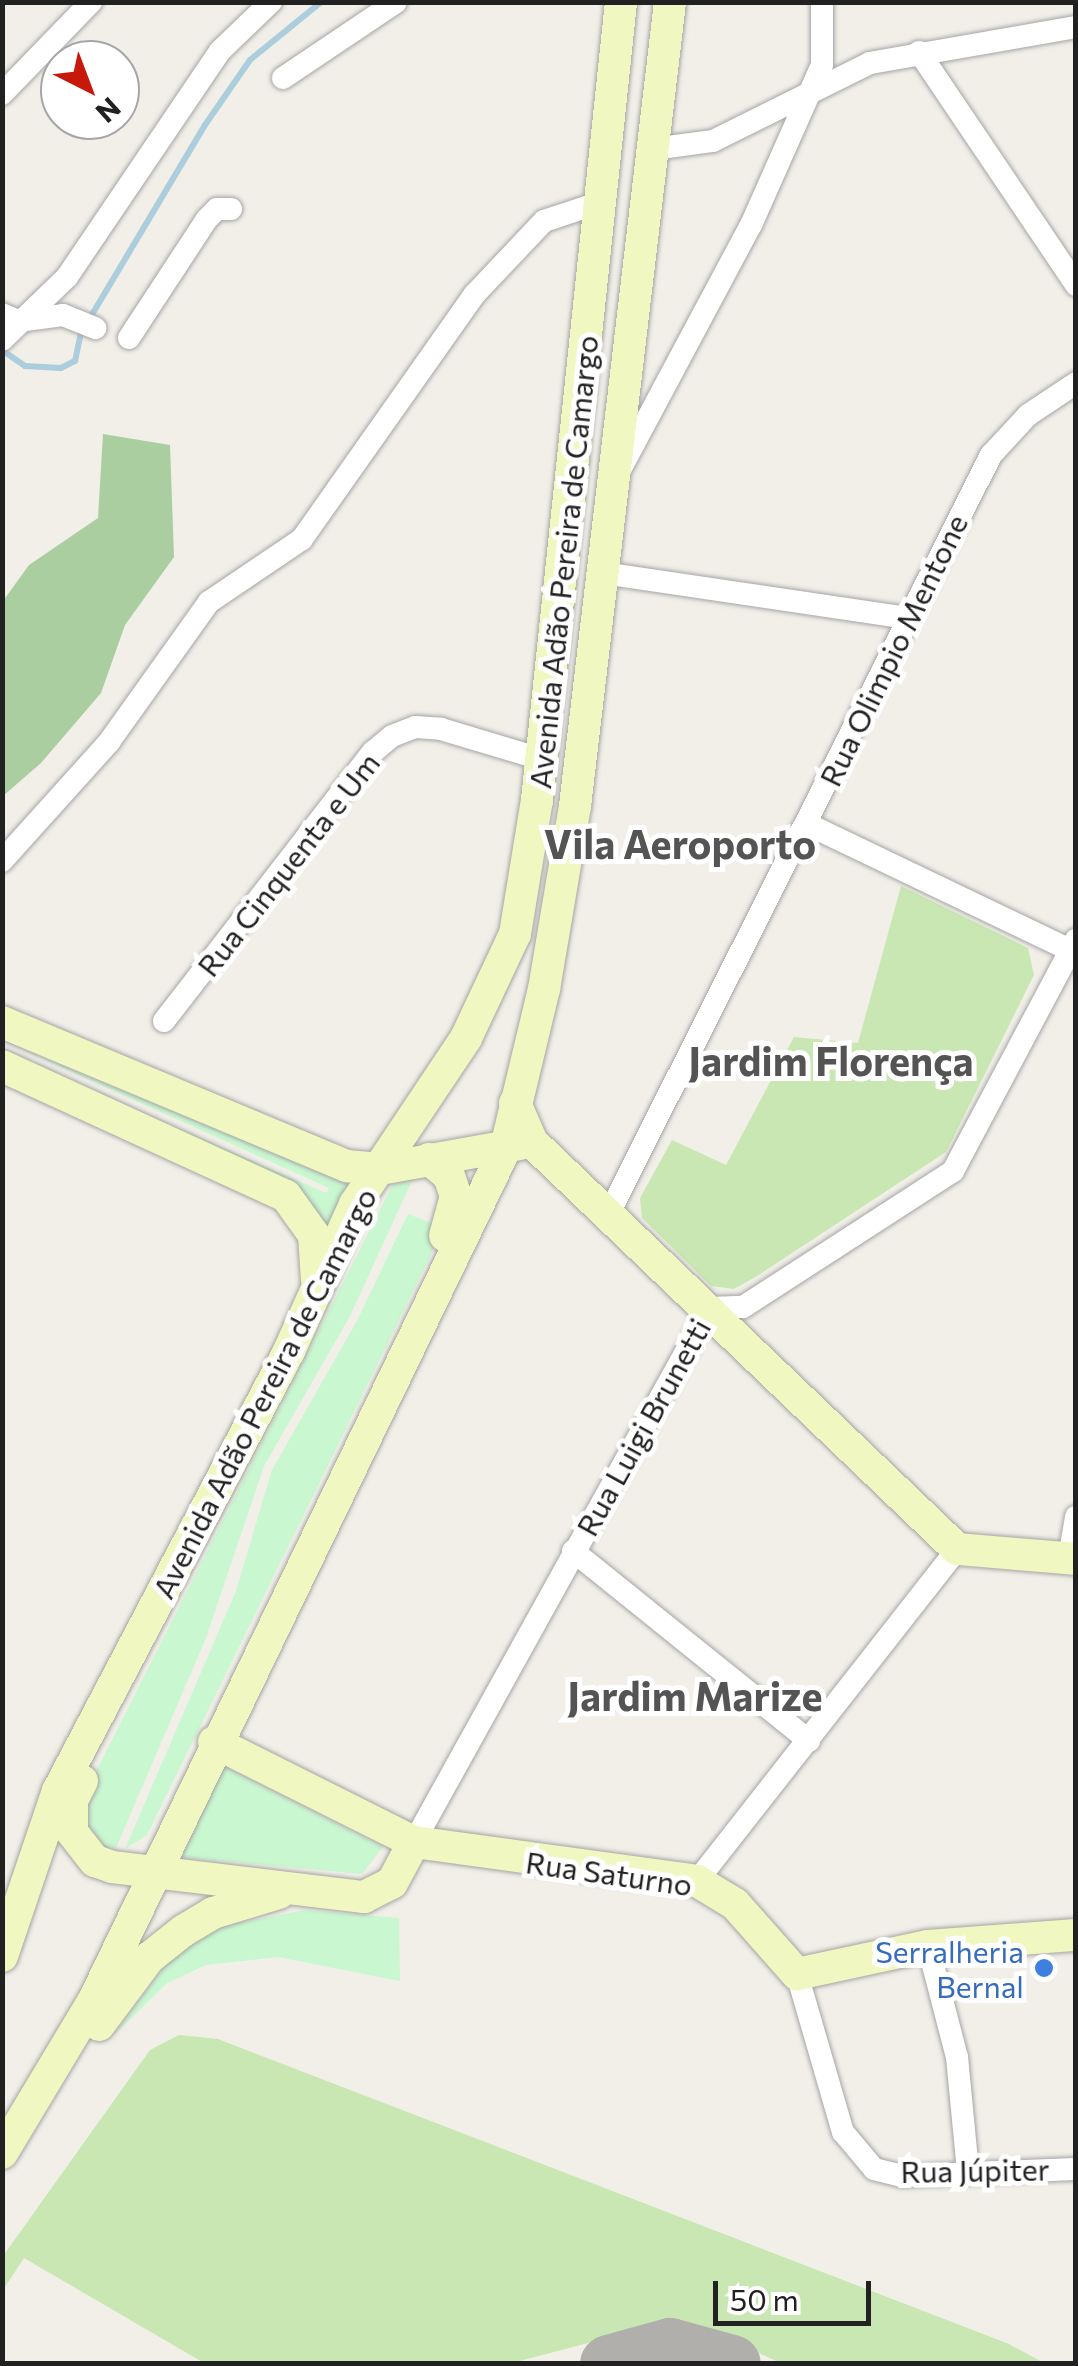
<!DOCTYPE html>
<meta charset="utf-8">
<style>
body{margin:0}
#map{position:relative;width:1078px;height:2366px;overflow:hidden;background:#f1efe8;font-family:Commissioner,sans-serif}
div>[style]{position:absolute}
.grass>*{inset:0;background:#c8e7b2}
.forest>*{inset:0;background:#aace9f}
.park>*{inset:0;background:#c9f7d0}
.stream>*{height:6px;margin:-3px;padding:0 3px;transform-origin:3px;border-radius:3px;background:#abcddc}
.taxiway>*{height:58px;margin:-29px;padding:0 29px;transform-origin:29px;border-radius:29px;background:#b0afac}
.roads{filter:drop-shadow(0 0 2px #a5a5a5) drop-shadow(0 0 2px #a5a5a5)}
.street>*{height:22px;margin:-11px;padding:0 11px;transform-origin:11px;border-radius:11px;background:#fff}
.secondary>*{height:32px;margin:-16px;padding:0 16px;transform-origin:16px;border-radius:16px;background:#f0f7c0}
.dots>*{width:28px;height:28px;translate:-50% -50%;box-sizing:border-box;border:5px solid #fff;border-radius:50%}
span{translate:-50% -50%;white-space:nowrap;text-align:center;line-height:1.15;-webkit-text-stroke:10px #fff;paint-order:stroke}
.street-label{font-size:30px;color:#212121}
.shop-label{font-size:30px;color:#366cbe}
.right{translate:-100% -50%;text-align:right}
.district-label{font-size:40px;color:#545454;font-weight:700}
.frame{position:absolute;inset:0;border:5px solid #212121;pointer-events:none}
.north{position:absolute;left:40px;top:40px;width:100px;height:100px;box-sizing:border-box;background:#fff;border:2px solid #a6a6a6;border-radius:50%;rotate:138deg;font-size:28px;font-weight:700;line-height:40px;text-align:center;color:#212121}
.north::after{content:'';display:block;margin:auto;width:35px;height:45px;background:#c7190b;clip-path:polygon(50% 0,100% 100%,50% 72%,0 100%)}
.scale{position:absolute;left:713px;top:2281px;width:158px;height:45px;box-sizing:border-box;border:5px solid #212121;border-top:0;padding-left:12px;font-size:30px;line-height:35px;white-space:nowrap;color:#212121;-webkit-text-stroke:8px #fff;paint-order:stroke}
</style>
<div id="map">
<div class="grass">
<i style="clip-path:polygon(901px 886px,1028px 948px,1034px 975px,946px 1152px,757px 1276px,734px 1289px,711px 1286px,642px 1218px,640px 1198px,672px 1140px,726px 1165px,794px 1037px,858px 1043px)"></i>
<i style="clip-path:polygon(179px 2035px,218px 2039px,1009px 2344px,1044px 2363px,781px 2363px,694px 2324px,645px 2328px,512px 2363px,204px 2363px,24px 2258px,3px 2290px,3px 2256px,150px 2050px)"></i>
</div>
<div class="forest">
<i style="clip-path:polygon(103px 434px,170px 445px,174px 557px,125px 625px,101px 693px,41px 763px,3px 796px,3px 601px,29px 565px,98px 518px)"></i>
</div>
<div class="park">
<i style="clip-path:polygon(3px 1041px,346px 1183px,351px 1186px,330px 1233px,301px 1190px,280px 1176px,3px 1051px,326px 1193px,329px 1188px)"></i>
<i style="clip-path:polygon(415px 1174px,350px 1316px,264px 1466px,206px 1638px,116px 1848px,103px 1847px,89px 1839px,82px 1799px,393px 1184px)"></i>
<i style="clip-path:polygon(408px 1214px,444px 1228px,147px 1835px,125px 1849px,236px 1591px,272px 1470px,358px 1319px)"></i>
<i style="clip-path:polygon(221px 1765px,383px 1847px,362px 1874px,179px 1857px)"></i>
<i style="clip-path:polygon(305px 1910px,399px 1918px,400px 1981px,278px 1957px,206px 1965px,167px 1983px,114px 2035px,167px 1963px,192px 1943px,219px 1927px)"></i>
</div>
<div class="stream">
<i style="left:2px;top:350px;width:28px;rotate:35deg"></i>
<i style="left:25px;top:366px;width:36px;rotate:3deg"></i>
<i style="left:61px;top:368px;width:16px;rotate:-27deg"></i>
<i style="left:75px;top:361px;width:29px;rotate:-78deg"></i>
<i style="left:81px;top:333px;width:242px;rotate:-59.2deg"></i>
<i style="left:205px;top:125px;width:79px;rotate:-55.3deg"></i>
<i style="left:250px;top:60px;width:92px;rotate:-39.2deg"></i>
</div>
<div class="taxiway">
<i style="left:609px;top:2364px;width:63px;rotate:-15.6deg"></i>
<i style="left:670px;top:2347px;width:64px;rotate:15.3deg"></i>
</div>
<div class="roads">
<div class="street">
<i style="left:919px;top:52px;width:281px;rotate:56deg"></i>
<i style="left:283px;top:78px;width:136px;rotate:-33.9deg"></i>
<i style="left:2px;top:94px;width:128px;rotate:-45.9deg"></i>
<i style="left:653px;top:149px;width:61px;rotate:-7.6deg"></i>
<i style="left:713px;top:141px;width:175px;rotate:-26.4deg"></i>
<i style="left:870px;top:63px;width:209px;rotate:-9.9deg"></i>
<i style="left:2px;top:314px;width:17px;rotate:24deg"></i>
<i style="left:18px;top:321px;width:45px;rotate:-7.6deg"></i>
<i style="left:63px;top:315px;width:35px;rotate:22deg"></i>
<i style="left:129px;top:338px;width:142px;rotate:-56.8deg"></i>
<i style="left:207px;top:219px;width:14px;rotate:-45deg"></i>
<i style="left:217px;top:209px;width:14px"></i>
<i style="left:2px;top:340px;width:91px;rotate:-44.1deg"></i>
<i style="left:67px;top:277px;width:273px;rotate:-55.9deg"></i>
<i style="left:220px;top:51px;width:71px;rotate:-43.9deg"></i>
<i style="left:621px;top:468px;width:276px;rotate:-61.9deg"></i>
<i style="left:751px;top:225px;width:175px;rotate:-66.1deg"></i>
<i style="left:822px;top:65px;width:63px;rotate:-90deg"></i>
<i style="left:603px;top:573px;width:308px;rotate:8.4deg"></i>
<i style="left:807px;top:824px;width:298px;rotate:25.6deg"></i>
<i style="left:2px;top:861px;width:160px;rotate:-48deg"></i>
<i style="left:109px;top:742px;width:172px;rotate:-54.5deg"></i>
<i style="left:209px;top:602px;width:112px;rotate:-34.1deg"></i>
<i style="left:302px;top:539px;width:299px;rotate:-54.8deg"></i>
<i style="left:474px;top:295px;width:102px;rotate:-46.6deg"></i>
<i style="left:544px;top:221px;width:63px;rotate:-18.4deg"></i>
<i style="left:164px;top:1021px;width:341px;rotate:-52.2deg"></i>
<i style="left:373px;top:752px;width:25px;rotate:-40deg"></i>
<i style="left:392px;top:736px;width:25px;rotate:-21deg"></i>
<i style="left:415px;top:727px;width:26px;rotate:4deg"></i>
<i style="left:441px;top:729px;width:104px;rotate:16.7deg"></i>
<i style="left:609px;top:1213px;width:849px;rotate:-63.25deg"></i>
<i style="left:991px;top:455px;width:54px;rotate:-47.2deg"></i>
<i style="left:1028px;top:415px;width:58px;rotate:-33.7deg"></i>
<i style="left:573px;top:1551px;width:303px;rotate:38.8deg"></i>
<i style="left:1069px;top:1558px;width:42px;rotate:-80.3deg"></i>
<i style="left:414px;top:1842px;width:611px;rotate:-61deg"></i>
<i style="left:710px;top:1308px;width:33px;rotate:-2deg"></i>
<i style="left:743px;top:1307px;width:250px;rotate:-32.9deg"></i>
<i style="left:953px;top:1171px;width:262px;rotate:-62deg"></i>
<i style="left:697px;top:1881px;width:422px;rotate:-51.9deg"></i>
<i style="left:928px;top:1946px;width:115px;rotate:75.4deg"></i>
<i style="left:957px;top:2057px;width:115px;rotate:84.5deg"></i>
<i style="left:797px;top:1974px;width:165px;rotate:73.8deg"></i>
<i style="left:843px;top:2132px;width:48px;rotate:50deg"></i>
<i style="left:874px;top:2169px;width:29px;rotate:14deg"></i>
<i style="left:902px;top:2176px;width:174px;rotate:-2.3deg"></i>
</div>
<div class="secondary">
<i style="left:2px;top:1022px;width:374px;rotate:22.7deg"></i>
<i style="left:347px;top:1166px;width:33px;rotate:5deg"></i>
<i style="left:380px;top:1169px;width:142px;rotate:-10.1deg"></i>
<i style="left:2px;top:1066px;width:312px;rotate:24.6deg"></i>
<i style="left:286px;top:1196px;width:48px;rotate:54.3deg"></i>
<i style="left:314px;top:1235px;width:45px;rotate:86.2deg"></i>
<i style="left:515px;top:1103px;width:43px;rotate:66.4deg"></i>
<i style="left:532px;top:1142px;width:588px;rotate:43.76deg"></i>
<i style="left:957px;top:1549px;width:119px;rotate:4.8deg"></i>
<i style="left:429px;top:1159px;width:26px;rotate:40deg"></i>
<i style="left:449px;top:1176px;width:21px;rotate:71deg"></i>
<i style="left:456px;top:1196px;width:41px;rotate:105.4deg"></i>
<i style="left:214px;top:1742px;width:224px;rotate:26.6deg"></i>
<i style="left:414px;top:1842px;width:286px;rotate:7.8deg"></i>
<i style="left:697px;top:1881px;width:44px;rotate:31.2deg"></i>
<i style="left:735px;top:1904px;width:94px;rotate:48.5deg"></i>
<i style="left:797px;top:1974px;width:134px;rotate:-12.1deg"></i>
<i style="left:928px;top:1946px;width:148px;rotate:-4.3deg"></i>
<i style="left:82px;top:1781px;width:22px;rotate:117deg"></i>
<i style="left:72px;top:1801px;width:31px;rotate:90deg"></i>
<i style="left:72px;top:1832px;width:37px;rotate:52deg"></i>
<i style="left:95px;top:1861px;width:18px;rotate:19deg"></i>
<i style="left:112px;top:1867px;width:254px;rotate:6.8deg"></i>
<i style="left:364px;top:1897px;width:31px;rotate:-27deg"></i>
<i style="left:392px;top:1883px;width:47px;rotate:-61.8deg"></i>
<i style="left:2px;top:1956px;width:174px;rotate:-71.3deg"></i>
<i style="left:58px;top:1791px;width:497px;rotate:-62.3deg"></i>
<i style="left:289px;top:1351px;width:161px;rotate:-65.8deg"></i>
<i style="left:355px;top:1204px;width:200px;rotate:-56.2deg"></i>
<i style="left:466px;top:1038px;width:115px;rotate:-64.8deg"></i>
<i style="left:515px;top:934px;width:136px;rotate:-80.7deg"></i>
<i style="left:537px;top:800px;width:802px;rotate:-83.99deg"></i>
<i style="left:99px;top:2025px;width:84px;rotate:-53.3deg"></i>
<i style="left:149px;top:1958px;width:43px;rotate:-38.5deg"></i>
<i style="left:183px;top:1931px;width:35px;rotate:-31deg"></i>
<i style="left:213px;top:1913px;width:69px;rotate:-16.9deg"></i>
<i style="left:2px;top:2153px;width:179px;rotate:-59deg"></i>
<i style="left:94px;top:2000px;width:947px;rotate:-64.22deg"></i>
<i style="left:506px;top:1147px;width:163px;rotate:-76.5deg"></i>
<i style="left:544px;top:989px;width:186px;rotate:-80.4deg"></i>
<i style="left:575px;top:806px;width:810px;rotate:-83.26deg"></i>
</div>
</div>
<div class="dots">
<i style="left:1044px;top:1968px;background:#3f7fe0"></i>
</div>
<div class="street-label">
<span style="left:563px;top:562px;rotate:-84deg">Avenida Adão Pereira de Camargo</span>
<span style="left:893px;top:650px;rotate:-64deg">Rua Olimpio Mentone</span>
<span style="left:288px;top:864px;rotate:-52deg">Rua Cinquenta e Um</span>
<span style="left:264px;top:1393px;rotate:-63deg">Avenida Adão Pereira de Camargo</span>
<span style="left:643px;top:1427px;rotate:-61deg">Rua Luigi Brunetti</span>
<span style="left:609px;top:1873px;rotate:8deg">Rua Saturno</span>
<span style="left:975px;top:2170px;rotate:-1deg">Rua Júpiter</span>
</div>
<div class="shop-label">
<span class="right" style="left:1024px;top:1968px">Serralheria<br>Bernal</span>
</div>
<div class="district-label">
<span style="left:680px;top:843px">Vila Aeroporto</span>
<span style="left:831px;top:1060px">Jardim Florença</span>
<span style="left:695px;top:1695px">Jardim Marize</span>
</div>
<div class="frame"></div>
<div class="north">N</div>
<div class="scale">50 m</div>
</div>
